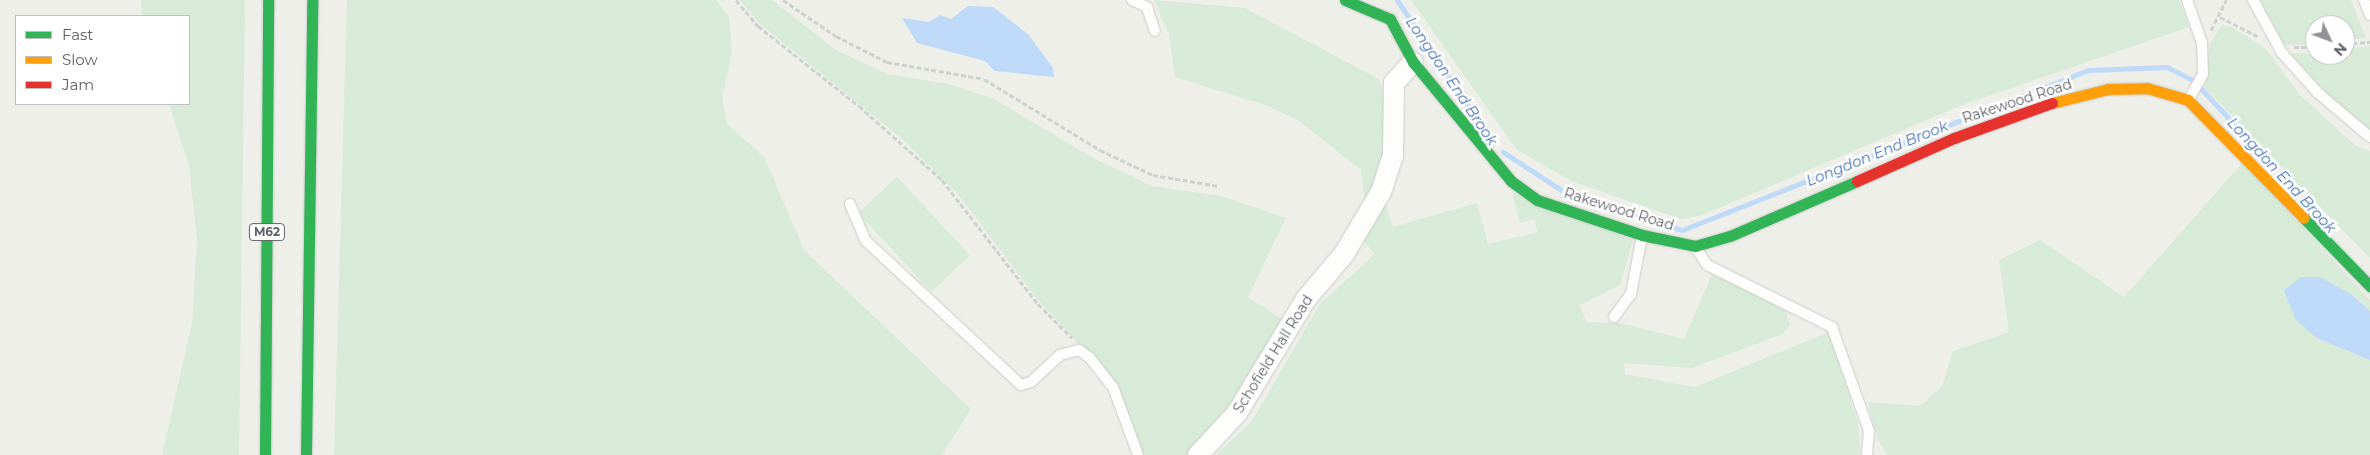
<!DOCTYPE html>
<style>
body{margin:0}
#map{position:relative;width:2370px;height:455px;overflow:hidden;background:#efefea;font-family:Montserrat,sans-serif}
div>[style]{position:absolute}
.green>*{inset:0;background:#d8ebd8;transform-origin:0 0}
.water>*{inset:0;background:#bfd9f9}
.stream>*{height:5px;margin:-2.5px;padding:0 2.5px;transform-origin:2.5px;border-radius:2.5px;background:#bfd9f9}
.path>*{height:3px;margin-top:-1.5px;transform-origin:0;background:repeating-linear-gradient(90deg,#cdd1cf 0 5px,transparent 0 7.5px)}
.roads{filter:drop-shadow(0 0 1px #cccdcc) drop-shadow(0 0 1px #cccdcc)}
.lane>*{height:10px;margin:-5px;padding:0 5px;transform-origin:5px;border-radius:5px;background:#fdfdfc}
.street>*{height:20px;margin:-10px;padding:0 10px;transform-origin:10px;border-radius:10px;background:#fdfdfc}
.fast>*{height:11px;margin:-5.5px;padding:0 5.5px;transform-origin:5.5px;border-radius:5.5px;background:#30b455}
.slow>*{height:11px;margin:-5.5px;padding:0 5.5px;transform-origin:5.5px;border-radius:5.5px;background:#ff9f0a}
.jam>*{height:11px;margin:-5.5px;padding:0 5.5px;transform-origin:5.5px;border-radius:5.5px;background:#e5322d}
span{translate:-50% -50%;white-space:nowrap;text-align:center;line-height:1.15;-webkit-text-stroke:5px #fff;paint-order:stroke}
.shield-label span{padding:1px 4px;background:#fff;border:1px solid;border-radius:4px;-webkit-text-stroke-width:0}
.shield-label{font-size:12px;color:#5f6268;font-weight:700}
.street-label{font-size:14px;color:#5f6268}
.water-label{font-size:15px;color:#4773bb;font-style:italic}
.legend{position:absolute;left:15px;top:15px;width:175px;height:90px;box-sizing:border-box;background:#fff;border:1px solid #bfc0c3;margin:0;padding:6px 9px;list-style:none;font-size:15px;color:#5f6268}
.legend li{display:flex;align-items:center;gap:10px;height:25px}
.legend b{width:25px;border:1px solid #bfc0c3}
.north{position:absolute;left:2305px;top:15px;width:50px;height:50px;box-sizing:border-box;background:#fff;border:1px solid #bfc0c3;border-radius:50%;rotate:133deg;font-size:14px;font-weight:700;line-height:20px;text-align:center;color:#5f6268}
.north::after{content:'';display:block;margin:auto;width:18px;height:22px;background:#919396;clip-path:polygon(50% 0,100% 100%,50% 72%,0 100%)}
</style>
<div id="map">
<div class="green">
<i style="clip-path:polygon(141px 0,245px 0,239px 455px,162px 455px,192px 323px,197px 239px,189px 166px,169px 104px,189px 104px,189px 16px,142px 16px)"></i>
<i style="clip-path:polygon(347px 0,716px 0,729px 17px,732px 53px,722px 96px,727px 124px,764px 157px,804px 250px,971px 409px,942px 455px,334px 455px)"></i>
<i style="clip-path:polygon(740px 0,772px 0,836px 50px,887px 74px,949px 84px,994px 99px,1093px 158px,1152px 186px,1222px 196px,1286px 218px,1248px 297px,1285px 321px,1234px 407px,1192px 455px,1144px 455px,1115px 384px,1037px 299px,957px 193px,901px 138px,759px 23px)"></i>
<i style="clip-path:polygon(1154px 0,1245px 8px,1379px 79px,1385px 98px,1387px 138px,1380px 171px,1365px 204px,1361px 170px,1299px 121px,1268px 106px,1175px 77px,1169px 35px)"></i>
<i style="clip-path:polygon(1411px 0,2179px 0,2189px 27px,1962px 105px,1700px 216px,1681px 219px,1571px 181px,1516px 149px)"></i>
<i style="clip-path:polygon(2260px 0,2351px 0,2366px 38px,2345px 40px,2345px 25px,2315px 25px,2315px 44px,2284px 45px)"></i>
<i style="clip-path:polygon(2222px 25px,2232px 27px,2266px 49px,2300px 95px,2356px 146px,2370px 151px,2370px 258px,2205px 88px,2210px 43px)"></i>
<i style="clip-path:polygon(2369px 46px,2370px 47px,2370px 133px,2361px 130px,2290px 53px,2345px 55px,2345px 49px)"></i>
<i style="clip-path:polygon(2243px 162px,2370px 300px,2370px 311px,2352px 295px,2317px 338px,2370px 360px,2370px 455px,1887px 455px,1877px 438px,1868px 402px,1920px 406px,1942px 386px,1953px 351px,2009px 332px,1999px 260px,2040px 240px,2124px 297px)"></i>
<i style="left:897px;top:177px;width:107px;height:53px;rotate:47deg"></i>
<i style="clip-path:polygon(1512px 193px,1633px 240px,1620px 285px,1580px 305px,1586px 322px,1620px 323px,1684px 339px,1712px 274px,1785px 309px,1790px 325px,1783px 334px,1692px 368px,1624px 363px,1625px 374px,1695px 387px,1829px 332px,1858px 423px,1860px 455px,1216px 455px,1252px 421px,1320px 304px,1375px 254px,1363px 241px,1375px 207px,1385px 202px,1393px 227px,1477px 203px,1488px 244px,1538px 232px,1534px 219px,1520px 223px)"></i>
</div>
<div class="water">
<i style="clip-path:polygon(968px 6px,993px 7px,1028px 34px,1053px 68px,1054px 77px,995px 71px,985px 61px,917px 43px,902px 18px,929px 22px,940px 15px,951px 19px)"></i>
<i style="clip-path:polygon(2301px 277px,2320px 277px,2352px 295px,2370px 311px,2370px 360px,2317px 338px,2295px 319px,2284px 290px)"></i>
</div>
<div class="stream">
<i style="left:1397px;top:0;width:147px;rotate:56.1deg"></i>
<i style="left:1503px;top:152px;width:79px;rotate:33.1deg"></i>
<i style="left:1569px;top:195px;width:118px;rotate:17.2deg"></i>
<i style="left:1682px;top:230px;width:437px;rotate:-21.5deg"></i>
<i style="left:2089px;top:70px;width:78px;rotate:-2.2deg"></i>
<i style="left:2167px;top:67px;width:30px;rotate:27deg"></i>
<i style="left:2194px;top:81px;width:96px;rotate:47.1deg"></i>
</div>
<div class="path">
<i style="left:736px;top:0;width:34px;rotate:50deg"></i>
<i style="left:758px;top:26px;width:129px;rotate:38.4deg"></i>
<i style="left:859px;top:106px;width:111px;rotate:41.7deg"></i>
<i style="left:942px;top:180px;width:157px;rotate:52.3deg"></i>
<i style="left:1038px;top:304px;width:48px;rotate:45deg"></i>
<i style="left:783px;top:0;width:64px;rotate:34.2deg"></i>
<i style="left:836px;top:36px;width:57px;rotate:27deg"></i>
<i style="left:887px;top:62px;width:98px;rotate:9.9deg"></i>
<i style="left:984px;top:79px;width:136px;rotate:31.5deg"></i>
<i style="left:1100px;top:150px;width:59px;rotate:25.3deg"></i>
<i style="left:1153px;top:175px;width:67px;rotate:9.5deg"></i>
<i style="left:2220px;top:17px;width:42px;rotate:27.2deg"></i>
<i style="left:2211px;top:30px;width:34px;rotate:-63deg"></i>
<i style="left:2345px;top:44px;width:25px;rotate:-5deg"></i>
<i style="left:2294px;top:47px;width:21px"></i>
</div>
<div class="roads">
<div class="lane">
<i style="left:1132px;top:0;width:17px;rotate:25deg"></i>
<i style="left:1147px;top:7px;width:25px;rotate:72deg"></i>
<i style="left:2187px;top:0;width:46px;rotate:70.8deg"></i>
<i style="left:2202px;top:43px;width:31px;rotate:88deg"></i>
<i style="left:2203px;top:74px;width:29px;rotate:119deg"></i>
<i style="left:2253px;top:0;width:60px;rotate:61.3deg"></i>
<i style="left:2282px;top:53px;width:54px;rotate:48deg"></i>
<i style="left:2318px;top:93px;width:68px;rotate:40.2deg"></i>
<i style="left:2364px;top:0;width:16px;rotate:68deg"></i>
<i style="left:850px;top:204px;width:39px;rotate:67deg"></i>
<i style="left:865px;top:240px;width:213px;rotate:42.9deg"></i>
<i style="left:1021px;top:385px;width:10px;rotate:-17deg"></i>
<i style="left:1031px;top:382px;width:40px;rotate:-43deg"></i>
<i style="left:1060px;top:355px;width:20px;rotate:-15deg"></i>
<i style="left:1079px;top:350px;width:14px;rotate:36deg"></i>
<i style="left:1090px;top:358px;width:37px;rotate:52deg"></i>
<i style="left:1113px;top:387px;width:72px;rotate:69.8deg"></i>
<i style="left:1695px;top:247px;width:22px;rotate:56deg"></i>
<i style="left:1707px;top:265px;width:140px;rotate:26.4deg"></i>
<i style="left:1832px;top:327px;width:110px;rotate:70.4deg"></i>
<i style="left:1869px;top:431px;width:24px;rotate:95deg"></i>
<i style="left:1614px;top:317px;width:29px;rotate:-54deg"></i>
<i style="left:1631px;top:294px;width:59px;rotate:-79.3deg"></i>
</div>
<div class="street">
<i style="left:1198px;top:455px;width:57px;rotate:-47.1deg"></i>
<i style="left:1237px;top:413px;width:133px;rotate:-58.8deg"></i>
<i style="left:1306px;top:299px;width:59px;rotate:-49.8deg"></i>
<i style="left:1344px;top:254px;width:72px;rotate:-59.2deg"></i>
<i style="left:1381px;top:192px;width:38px;rotate:-72deg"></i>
<i style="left:1393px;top:156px;width:73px;rotate:-89.2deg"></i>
<i style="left:1394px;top:83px;width:28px;rotate:-48deg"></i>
</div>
<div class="fast">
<i style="left:1345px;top:0;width:49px;rotate:22.9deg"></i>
<i style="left:1390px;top:19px;width:49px;rotate:61.9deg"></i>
<i style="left:1413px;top:62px;width:154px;rotate:50.5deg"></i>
<i style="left:1511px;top:181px;width:32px;rotate:36deg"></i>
<i style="left:1537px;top:200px;width:111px;rotate:18.4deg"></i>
<i style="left:1642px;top:235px;width:54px;rotate:11.7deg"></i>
<i style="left:1695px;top:246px;width:36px;rotate:-16deg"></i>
<i style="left:1730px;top:236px;width:138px;rotate:-23.4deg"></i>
<i style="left:2304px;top:218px;width:95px;rotate:45.9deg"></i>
<i style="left:265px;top:455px;width:455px;rotate:-89.6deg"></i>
<i style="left:306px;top:455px;width:455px;rotate:-89.2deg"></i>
</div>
<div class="slow">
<i style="left:2052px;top:103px;width:58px;rotate:-14deg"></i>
<i style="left:2108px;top:89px;width:39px;rotate:-1deg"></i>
<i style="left:2147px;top:88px;width:43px;rotate:16.3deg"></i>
<i style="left:2188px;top:100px;width:165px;rotate:45.5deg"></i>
</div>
<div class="jam">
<i style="left:1857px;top:181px;width:106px;rotate:-23.9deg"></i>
<i style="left:1954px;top:138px;width:104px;rotate:-19.7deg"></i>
</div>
</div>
<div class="shield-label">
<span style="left:267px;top:232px">M62</span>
</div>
<div class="street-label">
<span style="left:2017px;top:101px;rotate:-18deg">Rakewood Road</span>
<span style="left:1619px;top:209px;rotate:17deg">Rakewood Road</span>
<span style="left:1273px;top:354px;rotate:-58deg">Schofield Hall Road</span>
</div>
<div class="water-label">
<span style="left:1452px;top:81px;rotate:56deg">Longdon End Brook</span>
<span style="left:1877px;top:153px;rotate:-22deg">Longdon End Brook</span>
<span style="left:2282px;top:175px;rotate:47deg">Longdon End Brook</span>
</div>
<ul class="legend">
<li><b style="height:6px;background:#30b455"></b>Fast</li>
<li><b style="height:6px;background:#ff9f0a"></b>Slow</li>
<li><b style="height:6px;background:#e5322d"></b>Jam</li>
</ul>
<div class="north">N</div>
</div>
